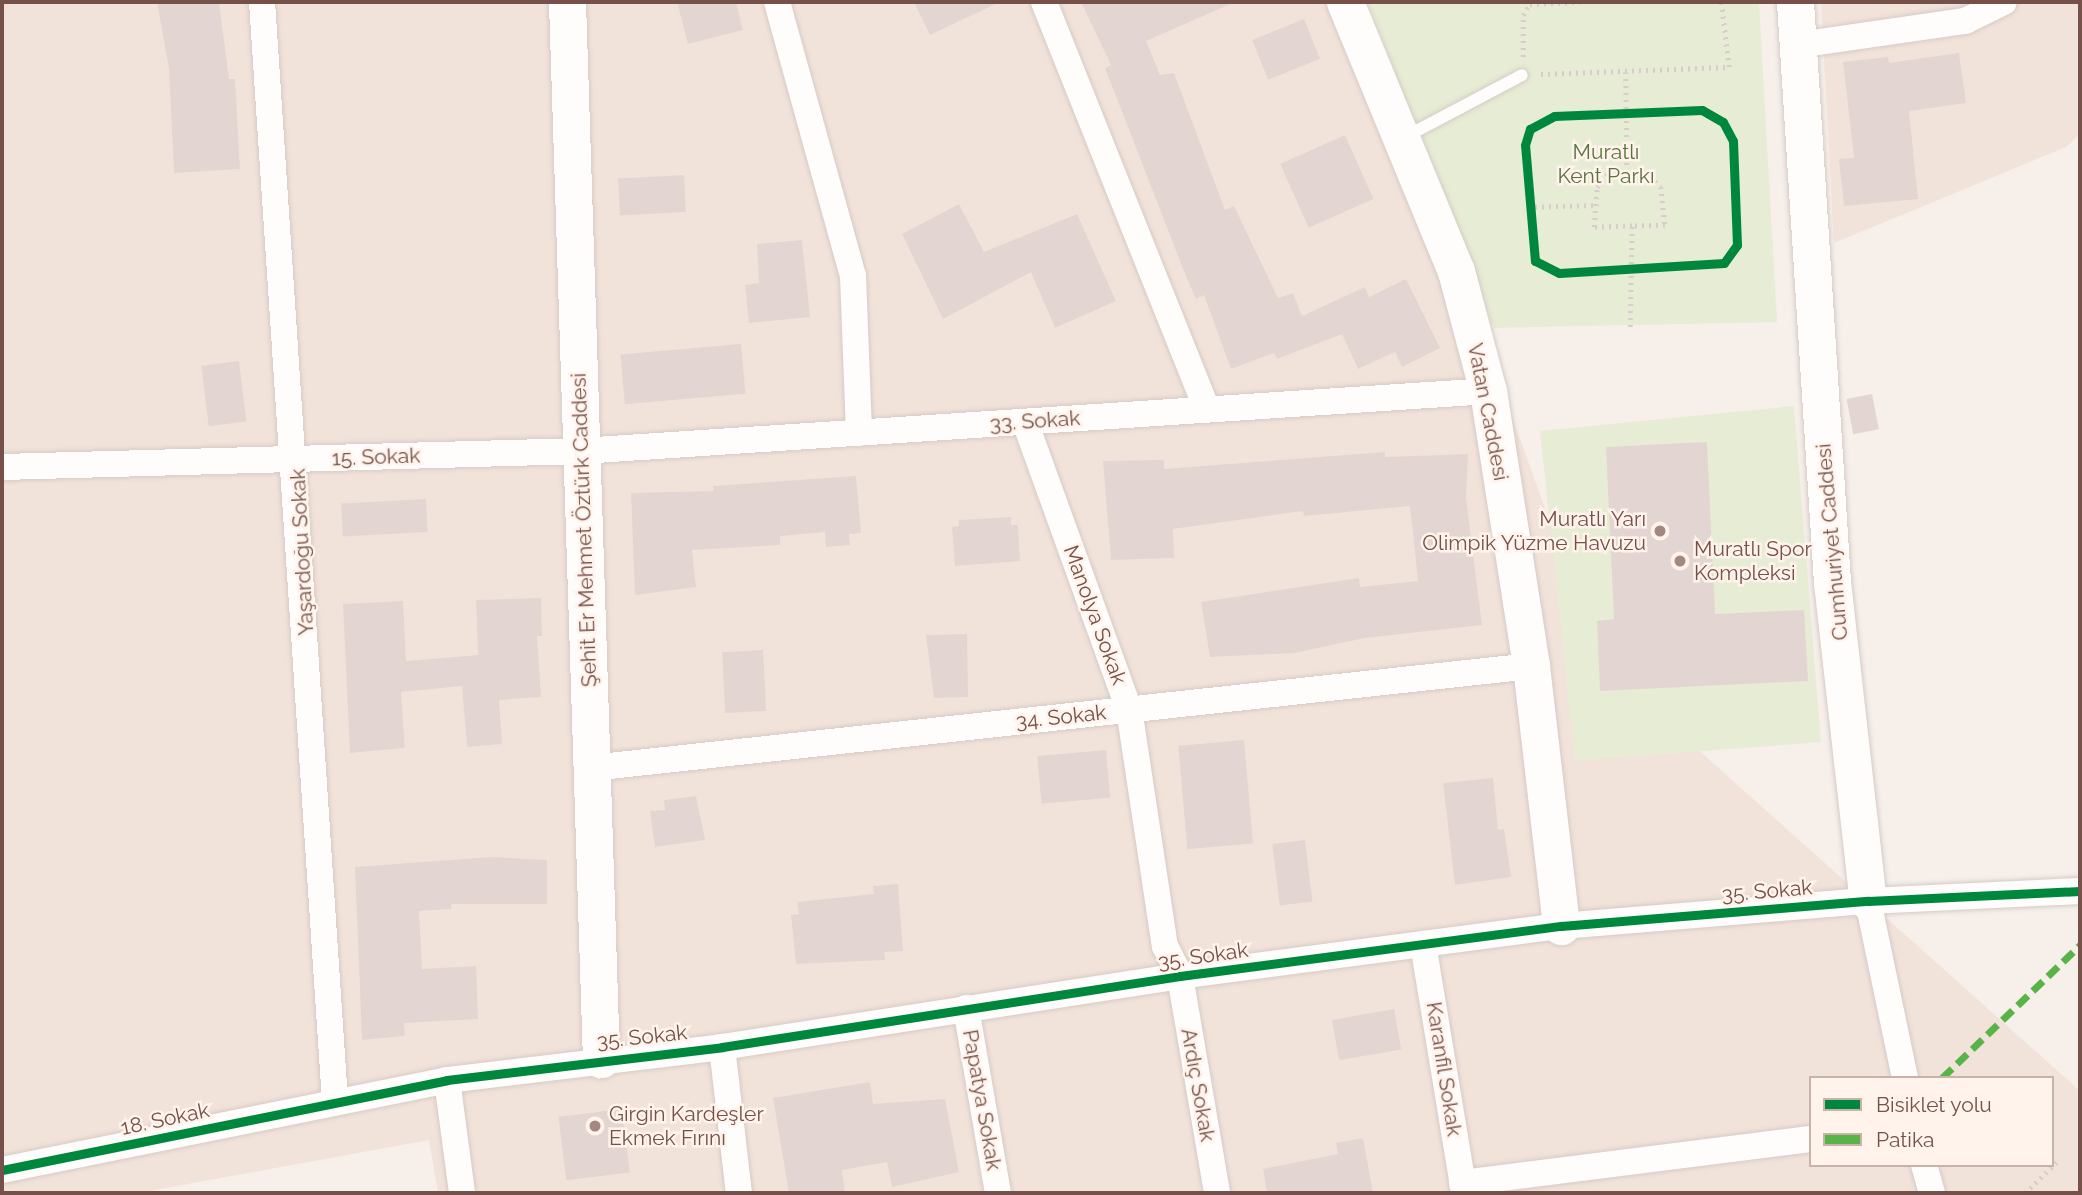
<!DOCTYPE html>
<meta charset="utf-8">
<style>
body{margin:0}
#map{position:relative;width:2082px;height:1195px;overflow:hidden;background:#f6efea;font-family:Raleway,sans-serif}
div>[style]{position:absolute}
.residential>*{inset:0;background:#f2e3da}
.green>*{inset:0;background:#e7ecd4}
.building>*{inset:0;background:#e3d6d2;transform-origin:0 0}
.path>*{height:4.5px;margin-top:-2.25px;transform-origin:0;background:repeating-linear-gradient(90deg,#d8cdcb 0 2px,transparent 0 7px)}
.roads{filter:drop-shadow(0 0 2px #d5cbc6) drop-shadow(0 0 2px #d5cbc6)}
.lane>*{height:12px;margin:-6px;padding:0 6px;transform-origin:6px;border-radius:6px;background:#fefdfc}
.street>*{height:26px;margin:-13px;padding:0 13px;transform-origin:13px;border-radius:13px;background:#fefdfc}
.secondary>*{height:37px;margin:-18.5px;padding:0 18.5px;transform-origin:18.5px;border-radius:18.5px;background:#fefdfc}
.quiet>*{height:7px;margin-top:-3.5px;transform-origin:0;background:repeating-linear-gradient(90deg,#59b447 0 14px,transparent 0 21px)}
.cycleway>*{height:9px;margin:-4.5px;padding:0 4.5px;transform-origin:4.5px;border-radius:4.5px;background:#00873e}
.dots>*{width:19px;height:19px;translate:-50% -50%;box-sizing:border-box;border:4px solid #fff3eb;border-radius:50%}
span{translate:-50% -50%;white-space:nowrap;text-align:center;line-height:1.15;-webkit-text-stroke:5px #fff3eb;paint-order:stroke}
.park-label{font-size:21px;color:#59753f}
.street-label{font-size:21px;color:#755149}
.poi-label{font-size:21px;color:#755149}
.right{translate:-100% -50%;text-align:right}
.left{translate:0 -50%;text-align:left}
.frame{position:absolute;inset:0;border:4px solid #755149;pointer-events:none}
.legend{position:absolute;left:1809px;top:1076px;width:245px;height:91px;box-sizing:border-box;background:#fff3eb;border:2px solid #c8b2aa;margin:0;padding:9px 12px;list-style:none;font-size:21px;color:#755149}
.legend li{display:flex;align-items:center;gap:14px;height:35px}
.legend b{width:35px;border:2px solid #c8b2aa}
</style>
<div id="map">
<div class="residential">
<i style="clip-path:polygon(evenodd,2px 2px,1362px 2px,1601px 663px,2080px 1091px,2080px 1193px,438px 1193px,429px 1140px,139px 1193px,2px 1193px,2px 2px,1811px 1078px,2052px 1078px,2052px 1165px,1811px 1165px,1811px 1078px)"></i>
<i style="clip-path:polygon(1821px 2px,2080px 2px,2080px 134px,2066px 147px,1834px 243px)"></i>
</div>
<div class="green">
<i style="clip-path:polygon(1368px 2px,1759px 2px,1777px 322px,1494px 328px)"></i>
<i style="clip-path:polygon(1794px 406px,1821px 742px,1560px 762px,1575px 760px,1540px 431px)"></i>
</div>
<div class="building">
<i style="clip-path:polygon(157px 2px,219px 2px,229px 79px,235px 79px,240px 169px,174px 173px,169px 69px)"></i>
<i style="clip-path:polygon(677px 2px,736px 2px,743px 30px,688px 44px)"></i>
<i style="clip-path:polygon(914px 2px,1000px 2px,930px 35px)"></i>
<i style="clip-path:polygon(1081px 2px,1235px 2px,1146px 41px,1160px 75px,1174px 73px,1225px 210px,1234px 206px,1278px 298px,1293px 293px,1302px 316px,1365px 287px,1369px 297px,1406px 279px,1440px 348px,1402px 367px,1395px 352px,1358px 369px,1342px 334px,1277px 359px,1274px 353px,1231px 369px,1204px 295px,1196px 299px,1187px 279px,1105px 68px,1111px 65px)"></i>
<i style="left:1304px;top:19px;width:43px;height:56px;rotate:68deg"></i>
<i style="clip-path:polygon(1959px 53px,1966px 103px,1909px 111px,1918px 199px,1844px 206px,1839px 159px,1854px 158px,1843px 62px,1888px 57px,1889px 63px)"></i>
<i style="left:1345px;top:135px;width:70px;height:71px;rotate:66deg"></i>
<i style="left:684px;top:175px;width:37px;height:66px;rotate:87deg"></i>
<i style="clip-path:polygon(959px 204px,984px 252px,1077px 214px,1116px 301px,1055px 328px,1031px 272px,943px 319px,902px 234px)"></i>
<i style="clip-path:polygon(802px 240px,810px 317px,749px 323px,745px 285px,759px 283px,757px 244px)"></i>
<i style="left:741px;top:344px;width:50px;height:121px;rotate:85deg"></i>
<i style="left:239px;top:361px;width:61px;height:38px;rotate:83deg"></i>
<i style="left:1872px;top:394px;width:36px;height:26px;rotate:79deg"></i>
<i style="clip-path:polygon(1707px 442px,1715px 614px,1804px 610px,1808px 681px,1600px 691px,1597px 621px,1614px 619px,1606px 447px)"></i>
<i style="clip-path:polygon(1385px 452px,1385px 457px,1468px 454px,1466px 497px,1482px 625px,1365px 638px,1294px 653px,1210px 657px,1201px 602px,1359px 578px,1360px 587px,1418px 581px,1410px 506px,1304px 516px,1303px 511px,1173px 529px,1174px 558px,1111px 560px,1103px 461px,1164px 460px,1164px 469px)"></i>
<i style="clip-path:polygon(856px 476px,861px 533px,849px 534px,850px 545px,826px 547px,825px 532px,780px 536px,780px 545px,692px 550px,696px 587px,635px 595px,631px 493px,714px 491px,713px 486px)"></i>
<i style="left:426px;top:499px;width:33px;height:85px;rotate:87deg"></i>
<i style="clip-path:polygon(1011px 517px,1011px 525px,1018px 525px,1020px 561px,955px 566px,952px 527px,959px 526px,959px 520px)"></i>
<i style="clip-path:polygon(541px 598px,542px 636px,537px 636px,541px 697px,499px 700px,502px 744px,467px 747px,462px 686px,401px 692px,405px 748px,350px 753px,343px 604px,403px 601px,406px 661px,478px 655px,476px 600px)"></i>
<i style="clip-path:polygon(967px 634px,968px 697px,934px 698px,926px 635px)"></i>
<i style="left:763px;top:650px;width:61px;height:41px;rotate:87deg"></i>
<i style="left:1244px;top:740px;width:104px;height:66px;rotate:85deg"></i>
<i style="left:1106px;top:750px;width:48px;height:69px;rotate:85deg"></i>
<i style="clip-path:polygon(1493px 778px,1498px 830px,1504px 829px,1511px 877px,1455px 885px,1443px 783px)"></i>
<i style="clip-path:polygon(696px 796px,705px 840px,655px 847px,650px 811px,665px 810px,664px 800px)"></i>
<i style="left:1305px;top:840px;width:62px;height:33px;rotate:83deg"></i>
<i style="clip-path:polygon(491px 857px,547px 860px,547px 904px,451px 904px,451px 909px,419px 911px,422px 969px,476px 966px,478px 1019px,404px 1023px,405px 1036px,362px 1040px,355px 867px)"></i>
<i style="clip-path:polygon(898px 884px,903px 951px,884px 952px,885px 960px,796px 964px,791px 915px,799px 914px,797px 902px,874px 894px,873px 886px)"></i>
<i style="left:1394px;top:1009px;width:41px;height:63px;rotate:80deg"></i>
<i style="clip-path:polygon(870px 1082px,873px 1104px,945px 1099px,959px 1172px,892px 1187px,887px 1162px,842px 1170px,845px 1193px,789px 1193px,773px 1098px)"></i>
<i style="left:622px;top:1109px;width:64px;height:64px;rotate:83deg"></i>
<i style="clip-path:polygon(1363px 1138px,1373px 1193px,1267px 1193px,1263px 1169px,1338px 1154px,1336px 1143px)"></i>
</div>
<div class="path">
<i style="left:1523px;top:57px;width:42px;rotate:-90deg"></i>
<i style="left:1523px;top:15px;width:13px;rotate:-58deg"></i>
<i style="left:1530px;top:4px;width:50px;rotate:-2.3deg"></i>
<i style="left:1626px;top:72px;width:98px;rotate:89.4deg"></i>
<i style="left:1541px;top:74px;width:188px;rotate:-2.1deg"></i>
<i style="left:1729px;top:67px;width:65px;rotate:-97deg"></i>
<i style="left:1528px;top:207px;width:67px;rotate:-1.7deg"></i>
<i style="left:1630px;top:327px;width:101px;rotate:-88.9deg"></i>
<i style="left:1632px;top:226px;width:38px;rotate:178deg"></i>
<i style="left:1594px;top:227px;width:40px;rotate:-85.7deg"></i>
<i style="left:1597px;top:187px;width:17px;rotate:-50deg"></i>
<i style="left:1608px;top:174px;width:36px;rotate:-2deg"></i>
<i style="left:1644px;top:173px;width:22px;rotate:39deg"></i>
<i style="left:1661px;top:187px;width:38px;rotate:84deg"></i>
<i style="left:1665px;top:225px;width:33px;rotate:178deg"></i>
<i style="left:2025px;top:1193px;width:46px;rotate:-44.1deg"></i>
</div>
<div class="roads">
<div class="lane">
<i style="left:1405px;top:137px;width:132px;rotate:-27.9deg"></i>
</div>
<div class="street">
<i style="left:262px;top:2px;width:1102px;rotate:86.2deg"></i>
<i style="left:777px;top:2px;width:284px;rotate:74.5deg"></i>
<i style="left:853px;top:276px;width:157px;rotate:87.8deg"></i>
<i style="left:1044px;top:2px;width:439px;rotate:68.2deg"></i>
<i style="left:1798px;top:45px;width:169px;rotate:-8.2deg"></i>
<i style="left:1965px;top:21px;width:43px;rotate:-26deg"></i>
<i style="left:1025px;top:422px;width:305px;rotate:70.1deg"></i>
<i style="left:1129px;top:709px;width:240px;rotate:81.4deg"></i>
<i style="left:1165px;top:946px;width:34px;rotate:63deg"></i>
<i style="left:1180px;top:976px;width:220px;rotate:80.3deg"></i>
<i style="left:2px;top:467px;width:579px;rotate:-1.58deg"></i>
<i style="left:581px;top:451px;width:909px;rotate:-3.78deg"></i>
<i style="left:591px;top:768px;width:946px;rotate:-6.19deg"></i>
<i style="left:1868px;top:901px;width:181px;rotate:78.2deg"></i>
<i style="left:1423px;top:944px;width:252px;rotate:80.6deg"></i>
<i style="left:966px;top:1008px;width:188px;rotate:80.2deg"></i>
<i style="left:722px;top:1047px;width:147px;rotate:83.4deg"></i>
<i style="left:447px;top:1080px;width:114px;rotate:82.4deg"></i>
<i style="left:1924px;top:1165px;width:29px;rotate:74deg"></i>
<i style="left:2px;top:1170px;width:454px;rotate:-11.4deg"></i>
<i style="left:447px;top:1080px;width:277px;rotate:-6.8deg"></i>
<i style="left:722px;top:1047px;width:463px;rotate:-8.8deg"></i>
<i style="left:1180px;top:976px;width:384px;rotate:-7.5deg"></i>
<i style="left:1561px;top:926px;width:308px;rotate:-4.7deg"></i>
<i style="left:1868px;top:901px;width:212px;rotate:-2.7deg"></i>
<i style="left:1462px;top:1183px;width:352px;rotate:-7.2deg"></i>
</div>
<div class="secondary">
<i style="left:567px;top:2px;width:1058px;rotate:88.16deg"></i>
<i style="left:1345px;top:2px;width:291px;rotate:67.6deg"></i>
<i style="left:1456px;top:271px;width:124px;rotate:75.1deg"></i>
<i style="left:1488px;top:391px;width:278px;rotate:81.1deg"></i>
<i style="left:1531px;top:666px;width:262px;rotate:83.4deg"></i>
<i style="left:1795px;top:2px;width:581px;rotate:86.35deg"></i>
<i style="left:1832px;top:582px;width:321px;rotate:83.6deg"></i>
</div>
</div>
<div class="quiet">
<i style="left:1942px;top:1078px;width:192px;rotate:-43.9deg"></i>
</div>
<div class="cycleway">
<i style="left:1702px;top:110px;width:24px;rotate:30deg"></i>
<i style="left:1723px;top:122px;width:21px;rotate:62deg"></i>
<i style="left:1733px;top:141px;width:104px;rotate:87.8deg"></i>
<i style="left:1737px;top:245px;width:22px;rotate:126deg"></i>
<i style="left:1724px;top:263px;width:165px;rotate:176.5deg"></i>
<i style="left:1559px;top:273px;width:27px;rotate:-153deg"></i>
<i style="left:1535px;top:261px;width:116px;rotate:-94.9deg"></i>
<i style="left:1525px;top:145px;width:17px;rotate:-73deg"></i>
<i style="left:1530px;top:129px;width:27px;rotate:-28deg"></i>
<i style="left:1554px;top:116px;width:148px;rotate:-2.3deg"></i>
<i style="left:2px;top:1170px;width:454px;rotate:-11.4deg"></i>
<i style="left:447px;top:1080px;width:277px;rotate:-6.8deg"></i>
<i style="left:722px;top:1047px;width:463px;rotate:-8.8deg"></i>
<i style="left:1180px;top:976px;width:384px;rotate:-7.5deg"></i>
<i style="left:1561px;top:926px;width:308px;rotate:-4.7deg"></i>
<i style="left:1868px;top:901px;width:212px;rotate:-2.7deg"></i>
</div>
<div class="dots">
<i style="left:1660px;top:531px;background:#a28881"></i>
<i style="left:1680px;top:561px;background:#a28881"></i>
<i style="left:595px;top:1126px;background:#a28881"></i>
</div>
<div class="park-label">
<span style="left:1606px;top:164px">Muratlı<br>Kent Parkı</span>
</div>
<div class="street-label">
<span style="left:1488px;top:412px;rotate:79deg">Vatan Caddesi</span>
<span style="left:1035px;top:421px;rotate:-4deg">33. Sokak</span>
<span style="left:376px;top:457px;rotate:-2deg">15. Sokak</span>
<span style="left:584px;top:530px;rotate:-92deg">Şehit Er Mehmet Öztürk Caddesi</span>
<span style="left:1832px;top:542px;rotate:-95deg">Cumhuriyet Caddesi</span>
<span style="left:302px;top:552px;rotate:-93deg">Yaşardoğu Sokak</span>
<span style="left:1095px;top:615px;rotate:70deg">Manolya Sokak</span>
<span style="left:1061px;top:717px;rotate:-6deg">34. Sokak</span>
<span style="left:1767px;top:891px;rotate:-5deg">35. Sokak</span>
<span style="left:1203px;top:956px;rotate:-8deg">35. Sokak</span>
<span style="left:642px;top:1037px;rotate:-6deg">35. Sokak</span>
<span style="left:1444px;top:1069px;rotate:81deg">Karanfil Sokak</span>
<span style="left:1198px;top:1085px;rotate:80deg">Ardıç Sokak</span>
<span style="left:982px;top:1100px;rotate:80deg">Papatya Sokak</span>
<span style="left:165px;top:1119px;rotate:-12deg">18. Sokak</span>
</div>
<div class="poi-label">
<span class="right" style="left:1646px;top:531px">Muratlı Yarı<br>Olimpik Yüzme Havuzu</span>
<span class="left" style="left:1694px;top:561px">Muratlı Spor<br>Kompleksi</span>
<span class="left" style="left:609px;top:1126px">Girgin Kardeşler<br>Ekmek Fırını</span>
</div>
<div class="frame"></div>
<ul class="legend">
<li><b style="height:9px;background:#00873e"></b>Bisiklet yolu</li>
<li><b style="height:9px;background:#59b447"></b>Patika</li>
</ul>
</div>
